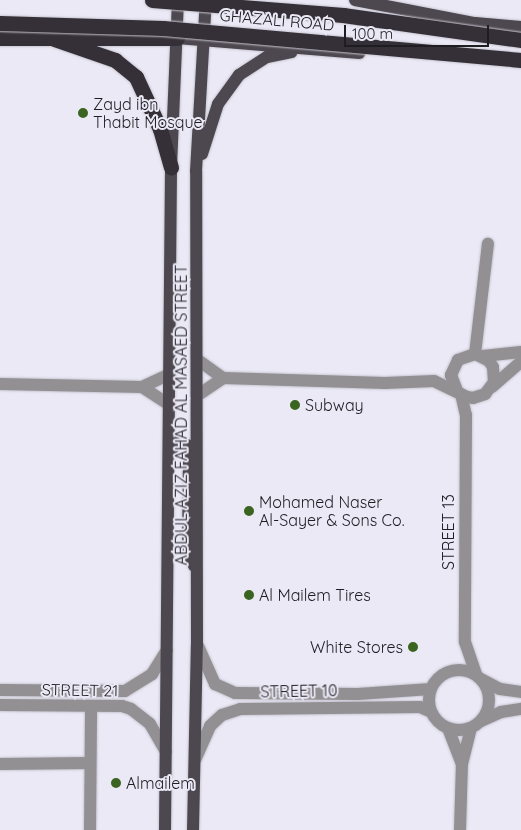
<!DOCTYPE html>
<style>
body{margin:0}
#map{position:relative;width:521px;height:830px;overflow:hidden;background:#eae9f5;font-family:Quicksand,sans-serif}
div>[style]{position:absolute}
.roads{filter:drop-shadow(0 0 1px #c5c4cf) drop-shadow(0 0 1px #c5c4cf)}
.minor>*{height:12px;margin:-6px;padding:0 6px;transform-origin:6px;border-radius:6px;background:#939094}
.minor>.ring{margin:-6px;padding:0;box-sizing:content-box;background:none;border:12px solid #939094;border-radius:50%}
.major>*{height:12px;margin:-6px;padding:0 6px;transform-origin:6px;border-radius:6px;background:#4d474f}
.highway>*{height:15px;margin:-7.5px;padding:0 7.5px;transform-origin:7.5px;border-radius:7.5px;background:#352f37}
.bridges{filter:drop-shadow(0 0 1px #c5c4cf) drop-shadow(0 0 1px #c5c4cf)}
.highway-bridge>*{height:15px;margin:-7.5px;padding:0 7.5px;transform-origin:7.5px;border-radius:7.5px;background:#352f37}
.dots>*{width:14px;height:14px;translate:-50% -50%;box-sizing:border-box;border:2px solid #eae9f5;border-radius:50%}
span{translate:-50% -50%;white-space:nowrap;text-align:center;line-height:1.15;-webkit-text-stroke:4px #eae9f5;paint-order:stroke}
.street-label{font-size:16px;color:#1e1d22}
.poi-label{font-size:16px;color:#1e1d22}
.left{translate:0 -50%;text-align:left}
.right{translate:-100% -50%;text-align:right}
.scale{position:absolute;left:344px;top:25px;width:145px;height:22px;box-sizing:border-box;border:2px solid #1e1d22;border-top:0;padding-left:6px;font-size:15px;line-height:18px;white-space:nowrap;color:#1e1d22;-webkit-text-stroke:4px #eae9f5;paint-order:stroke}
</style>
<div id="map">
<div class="roads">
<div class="minor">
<i style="left:475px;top:354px;width:111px;rotate:-83.3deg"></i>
<i style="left:483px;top:356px;width:38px;rotate:-6deg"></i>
<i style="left:198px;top:360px;width:31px;rotate:36deg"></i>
<i style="left:0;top:384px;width:142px;rotate:1.2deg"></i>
<i style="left:142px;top:387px;width:33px;rotate:33deg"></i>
<i style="left:142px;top:387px;width:31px;rotate:-25deg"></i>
<i style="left:492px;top:387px;width:38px;rotate:-41deg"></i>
<i style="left:461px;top:394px;width:22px;rotate:77deg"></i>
<i style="left:466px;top:415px;width:227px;rotate:90.3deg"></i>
<i style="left:465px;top:642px;width:34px;rotate:71deg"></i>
<i style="left:198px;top:395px;width:30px;rotate:-34deg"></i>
<i style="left:223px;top:378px;width:162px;rotate:1.8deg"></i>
<i style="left:385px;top:383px;width:49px;rotate:-2.3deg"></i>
<i style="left:434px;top:381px;width:37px;rotate:26deg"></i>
<i style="left:467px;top:397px;width:6px;rotate:9deg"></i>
<i style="left:473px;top:398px;width:13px;rotate:-18deg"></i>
<i style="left:485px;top:394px;width:15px;rotate:-53deg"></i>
<i style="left:494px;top:382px;width:15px;rotate:-94deg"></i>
<i style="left:493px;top:367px;width:7px;rotate:-124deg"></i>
<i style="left:489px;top:361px;width:16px;rotate:-153deg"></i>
<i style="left:475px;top:354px;width:18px;rotate:161deg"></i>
<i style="left:458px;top:360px;width:17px;rotate:115deg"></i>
<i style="left:451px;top:375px;width:17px;rotate:69deg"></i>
<i style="left:198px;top:646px;width:42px;rotate:65.9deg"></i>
<i style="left:215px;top:684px;width:22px;rotate:24deg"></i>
<i style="left:235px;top:693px;width:123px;rotate:0.5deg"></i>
<i style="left:358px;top:694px;width:73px;rotate:-3.9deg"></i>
<i class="ring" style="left:429px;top:670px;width:48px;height:48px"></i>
<i style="left:481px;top:679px;width:21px;rotate:28deg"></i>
<i style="left:500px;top:689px;width:21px;rotate:8deg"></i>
<i style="left:0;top:690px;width:125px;rotate:0.5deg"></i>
<i style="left:125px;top:691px;width:32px;rotate:-32deg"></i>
<i style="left:152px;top:674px;width:28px;rotate:-58deg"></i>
<i style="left:0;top:705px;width:122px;rotate:0.5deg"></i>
<i style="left:122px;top:706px;width:9px;rotate:18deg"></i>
<i style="left:131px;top:709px;width:24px;rotate:38deg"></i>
<i style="left:150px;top:724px;width:32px;rotate:60deg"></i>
<i style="left:481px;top:721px;width:22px;rotate:-24deg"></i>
<i style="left:501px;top:712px;width:20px;rotate:-9deg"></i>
<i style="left:448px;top:728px;width:39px;rotate:69deg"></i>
<i style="left:195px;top:760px;width:37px;rotate:-66deg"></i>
<i style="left:210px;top:726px;width:16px;rotate:-43deg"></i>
<i style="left:222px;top:715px;width:19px;rotate:-18deg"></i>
<i style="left:240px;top:709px;width:180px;rotate:-0.6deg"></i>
<i style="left:420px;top:707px;width:12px;rotate:24deg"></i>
<i style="left:0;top:764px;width:90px;rotate:-0.6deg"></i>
<i style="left:90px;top:830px;width:124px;rotate:-89.5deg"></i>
<i style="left:460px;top:830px;width:66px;rotate:-88.3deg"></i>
<i style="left:462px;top:764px;width:37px;rotate:-76deg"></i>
</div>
<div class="major">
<i style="left:355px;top:0;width:122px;rotate:10.9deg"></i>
<i style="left:475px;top:23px;width:46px;rotate:5deg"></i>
<i style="left:177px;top:38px;width:183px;rotate:4.7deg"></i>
<i style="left:202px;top:154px;width:52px;rotate:-72.3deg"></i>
<i style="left:218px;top:104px;width:36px;rotate:-54deg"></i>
<i style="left:239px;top:75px;width:33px;rotate:-33deg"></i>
<i style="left:267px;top:57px;width:25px;rotate:-11deg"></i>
<i style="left:170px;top:453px;width:13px;rotate:-58deg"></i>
<i style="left:177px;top:442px;width:10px;rotate:17deg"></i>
<i style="left:187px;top:445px;width:7px;rotate:74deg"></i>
<i style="left:189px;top:452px;width:99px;rotate:90.6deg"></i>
<i style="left:188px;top:551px;width:16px;rotate:68deg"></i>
<i style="left:165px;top:830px;width:663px;rotate:-89.48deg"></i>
<i style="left:171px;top:167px;width:167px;rotate:-87.6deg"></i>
<i style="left:193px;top:830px;width:185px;rotate:-88.8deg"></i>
<i style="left:197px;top:645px;width:474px;rotate:-90.1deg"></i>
<i style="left:196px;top:171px;width:171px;rotate:-86.7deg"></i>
</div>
<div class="highway">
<i style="left:0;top:38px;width:177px"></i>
<i style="left:54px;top:39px;width:65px;rotate:19deg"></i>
<i style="left:115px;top:60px;width:27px;rotate:39deg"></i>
<i style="left:136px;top:77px;width:57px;rotate:65.2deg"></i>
<i style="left:160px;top:129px;width:40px;rotate:74deg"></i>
</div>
</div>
<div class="bridges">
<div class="highway-bridge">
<i style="left:152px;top:0;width:192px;rotate:4.5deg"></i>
<i style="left:343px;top:15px;width:180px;rotate:8deg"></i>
<i style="left:0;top:23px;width:163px;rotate:1.8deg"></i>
<i style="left:163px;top:28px;width:359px;rotate:5.1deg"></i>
</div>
</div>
<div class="dots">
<i style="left:83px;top:113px;background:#3a6420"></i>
<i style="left:295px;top:405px;background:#3a6420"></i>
<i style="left:249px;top:511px;background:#3a6420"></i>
<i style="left:249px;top:595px;background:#3a6420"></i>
<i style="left:413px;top:647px;background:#3a6420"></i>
<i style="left:116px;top:783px;background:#3a6420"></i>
</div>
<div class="street-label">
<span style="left:277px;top:20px;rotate:5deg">GHAZALI ROAD</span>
<span style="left:181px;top:415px;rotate:-90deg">ABDUL AZIZ FAHAD AL MASAED STREET</span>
<span style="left:448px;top:532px;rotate:-90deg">STREET 13</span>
<span style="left:80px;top:690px;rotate:1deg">STREET 21</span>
<span style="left:299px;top:691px;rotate:-1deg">STREET 10</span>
</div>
<div class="poi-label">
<span class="left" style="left:93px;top:113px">Zayd ibn<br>Thabit Mosque</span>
<span class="left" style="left:305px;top:405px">Subway</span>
<span class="left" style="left:259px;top:511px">Mohamed Naser<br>Al-Sayer &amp; Sons Co.</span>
<span class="left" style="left:259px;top:595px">Al Mailem Tires</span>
<span class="right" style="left:403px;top:647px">White Stores</span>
<span class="left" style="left:126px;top:783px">Almailem</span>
</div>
<div class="scale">100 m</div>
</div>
